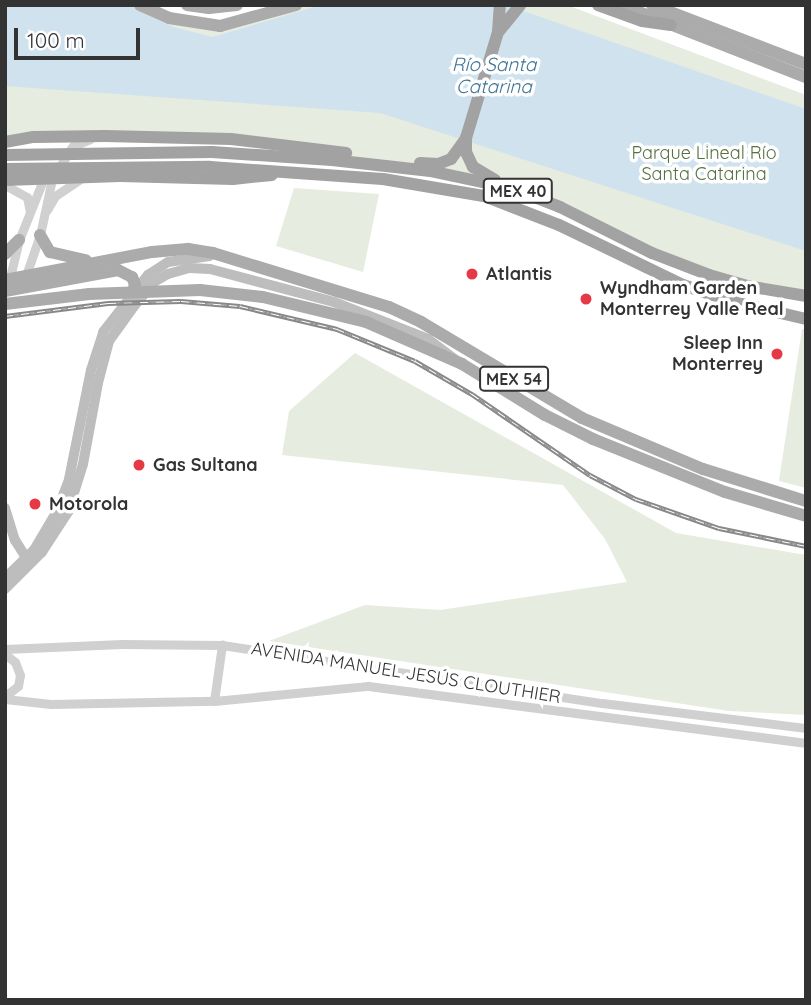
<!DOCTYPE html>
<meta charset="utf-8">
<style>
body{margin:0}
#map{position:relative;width:811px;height:1005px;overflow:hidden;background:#fff;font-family:Quicksand,sans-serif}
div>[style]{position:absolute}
.green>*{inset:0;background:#e6ecdf}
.water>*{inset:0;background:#cfe2ee}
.tertiary>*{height:9px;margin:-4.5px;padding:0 4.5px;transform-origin:4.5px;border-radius:4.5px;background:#d0d0d0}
.secondary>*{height:10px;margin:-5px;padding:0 5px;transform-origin:5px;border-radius:5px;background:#bdbdbd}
.primary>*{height:12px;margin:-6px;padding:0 6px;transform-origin:6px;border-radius:6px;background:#ababab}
.trunk>*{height:12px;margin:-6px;padding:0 6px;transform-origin:6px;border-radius:6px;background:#a2a2a2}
.rail>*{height:5px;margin-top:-2.5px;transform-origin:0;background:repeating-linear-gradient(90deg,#fff 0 8px,#888 0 16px);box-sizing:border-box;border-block:2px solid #888}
.primary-bridge>*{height:12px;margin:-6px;padding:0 6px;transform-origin:6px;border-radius:6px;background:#ababab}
.trunk-bridge>*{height:12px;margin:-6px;padding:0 6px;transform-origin:6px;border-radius:6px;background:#a2a2a2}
.dots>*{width:19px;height:19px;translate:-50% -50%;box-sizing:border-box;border:4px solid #fff;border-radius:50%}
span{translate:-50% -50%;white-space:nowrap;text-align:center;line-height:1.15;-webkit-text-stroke:7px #fff;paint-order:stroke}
.shield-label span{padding:2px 5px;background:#fff;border:2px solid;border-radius:5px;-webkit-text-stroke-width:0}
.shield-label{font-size:16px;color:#333;font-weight:700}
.park-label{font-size:18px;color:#56703f}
.poi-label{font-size:18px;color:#333;font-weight:700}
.left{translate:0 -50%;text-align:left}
.right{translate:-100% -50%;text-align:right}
.street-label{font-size:18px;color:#333}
.water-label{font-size:19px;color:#3f7597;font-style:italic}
.frame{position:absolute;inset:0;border:7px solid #333;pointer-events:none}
.scale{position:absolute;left:14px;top:28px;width:126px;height:32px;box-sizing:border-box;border:4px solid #333;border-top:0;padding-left:9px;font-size:21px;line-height:24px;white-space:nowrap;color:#333;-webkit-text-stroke:5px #fff;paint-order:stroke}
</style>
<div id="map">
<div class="green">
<i style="clip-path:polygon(5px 5px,136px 5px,175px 24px,247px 24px,309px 5px,567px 5px,806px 95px,806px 296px,717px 277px,460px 172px,238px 140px,5px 143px)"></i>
<i style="clip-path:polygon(294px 188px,379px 194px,363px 272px,276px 246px)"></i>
<i style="clip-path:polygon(802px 329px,806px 330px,806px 488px,779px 481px)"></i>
<i style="clip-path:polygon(355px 353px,676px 533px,806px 555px,806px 715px,729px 711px,269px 641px,365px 605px,440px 610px,627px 582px,605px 539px,563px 485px,282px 455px,289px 411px)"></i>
</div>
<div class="water">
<i style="clip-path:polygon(5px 5px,128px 5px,173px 27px,213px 37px,321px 5px,506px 5px,806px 109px,806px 251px,380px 113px,5px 86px)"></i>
</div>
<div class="tertiary">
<i style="left:5px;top:185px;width:25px;rotate:29deg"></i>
<i style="left:27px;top:197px;width:15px;rotate:79deg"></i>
<i style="left:47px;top:210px;width:16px;rotate:-60deg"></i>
<i style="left:55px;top:196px;width:30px;rotate:-34deg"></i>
<i style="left:25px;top:278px;width:46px;rotate:-70.8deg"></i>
<i style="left:40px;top:235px;width:57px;rotate:-77.9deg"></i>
<i style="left:52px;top:179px;width:39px;rotate:-58deg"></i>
<i style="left:73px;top:146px;width:18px;rotate:-22deg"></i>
<i style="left:9px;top:281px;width:42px;rotate:-76.3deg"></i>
<i style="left:19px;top:240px;width:70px;rotate:-68.2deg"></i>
<i style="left:5px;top:649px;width:117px;rotate:-2.4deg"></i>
<i style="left:122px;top:644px;width:100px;rotate:0.6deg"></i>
<i style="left:222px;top:645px;width:384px;rotate:8.7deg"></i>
<i style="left:602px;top:703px;width:206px;rotate:7deg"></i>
<i style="left:5px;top:654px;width:13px;rotate:39deg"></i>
<i style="left:15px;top:662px;width:14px;rotate:69deg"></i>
<i style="left:20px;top:675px;width:11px;rotate:100deg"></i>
<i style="left:18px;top:686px;width:16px;rotate:142deg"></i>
<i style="left:5px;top:699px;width:46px;rotate:6.2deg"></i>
<i style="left:51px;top:704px;width:163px;rotate:-1.1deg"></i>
<i style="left:214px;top:701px;width:155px;rotate:-5.6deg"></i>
<i style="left:368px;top:686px;width:442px;rotate:7.4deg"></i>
<i style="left:214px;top:701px;width:57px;rotate:-81.9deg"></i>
</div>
<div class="secondary">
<i style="left:5px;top:508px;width:34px;rotate:73deg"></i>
<i style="left:15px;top:540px;width:26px;rotate:58deg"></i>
<i style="left:5px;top:578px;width:40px;rotate:-44deg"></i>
<i style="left:34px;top:550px;width:45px;rotate:-59.5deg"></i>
<i style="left:57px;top:511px;width:34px;rotate:-69deg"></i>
<i style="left:69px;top:479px;width:111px;rotate:-78.6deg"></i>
<i style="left:91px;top:370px;width:40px;rotate:-72deg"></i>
<i style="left:103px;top:332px;width:73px;rotate:-51.7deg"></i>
<i style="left:148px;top:275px;width:24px;rotate:-33deg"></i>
<i style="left:168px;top:262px;width:42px;rotate:-8.1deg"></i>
<i style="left:5px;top:589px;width:52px;rotate:-45deg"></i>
<i style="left:42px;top:552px;width:48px;rotate:-57deg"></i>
<i style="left:68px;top:512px;width:50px;rotate:-72.6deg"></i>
<i style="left:83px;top:464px;width:82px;rotate:-79.5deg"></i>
<i style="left:98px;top:383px;width:43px;rotate:-75.3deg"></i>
<i style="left:109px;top:341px;width:44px;rotate:-54.2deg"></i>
<i style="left:135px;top:305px;width:30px;rotate:-50deg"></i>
<i style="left:154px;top:282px;width:16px;rotate:-30deg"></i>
<i style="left:168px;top:274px;width:22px;rotate:-16deg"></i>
<i style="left:189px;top:268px;width:21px;rotate:3deg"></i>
<i style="left:210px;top:269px;width:128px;rotate:14.9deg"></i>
<i style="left:334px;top:302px;width:101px;rotate:21.5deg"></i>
<i style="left:428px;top:339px;width:34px;rotate:37deg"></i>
</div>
<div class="primary">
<i style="left:140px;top:5px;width:32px;rotate:24deg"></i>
<i style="left:169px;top:18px;width:52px;rotate:8.9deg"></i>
<i style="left:220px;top:26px;width:79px;rotate:-15.4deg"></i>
<i style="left:187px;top:5px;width:22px;rotate:8deg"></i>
<i style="left:209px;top:8px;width:28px;rotate:-6deg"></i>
<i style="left:621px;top:5px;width:199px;rotate:21.3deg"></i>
<i style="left:652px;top:5px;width:165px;rotate:21deg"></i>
<i style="left:40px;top:235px;width:20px;rotate:60deg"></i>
<i style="left:50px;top:252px;width:37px;rotate:13deg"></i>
<i style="left:5px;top:254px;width:20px;rotate:-45deg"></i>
<i style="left:5px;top:280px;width:150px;rotate:-10.8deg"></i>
<i style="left:152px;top:252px;width:36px;rotate:-5deg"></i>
<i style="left:188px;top:249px;width:25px;rotate:9deg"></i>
<i style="left:213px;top:253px;width:184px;rotate:17.1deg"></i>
<i style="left:389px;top:307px;width:35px;rotate:25deg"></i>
<i style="left:421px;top:322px;width:187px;rotate:30.8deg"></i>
<i style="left:582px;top:418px;width:131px;rotate:22.9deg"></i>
<i style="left:703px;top:469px;width:108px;rotate:17.3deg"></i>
<i style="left:200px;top:290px;width:63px;rotate:6.3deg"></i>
<i style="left:263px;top:297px;width:106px;rotate:13.6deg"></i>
<i style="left:366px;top:322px;width:105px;rotate:23.6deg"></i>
<i style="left:462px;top:364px;width:97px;rotate:31.6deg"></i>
<i style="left:545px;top:415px;width:54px;rotate:26.6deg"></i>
<i style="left:593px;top:439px;width:142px;rotate:21.9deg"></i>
<i style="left:725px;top:492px;width:84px;rotate:16.5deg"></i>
<i style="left:5px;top:291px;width:115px;rotate:-10.5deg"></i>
<i style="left:118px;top:270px;width:16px;rotate:27deg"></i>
<i style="left:132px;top:277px;width:8px;rotate:67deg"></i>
<i style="left:135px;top:284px;width:8px;rotate:104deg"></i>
<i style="left:5px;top:304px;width:85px;rotate:-6.8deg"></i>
</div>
<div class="trunk">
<i style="left:598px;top:5px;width:47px;rotate:20deg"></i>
<i style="left:642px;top:21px;width:29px;rotate:8deg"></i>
<i style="left:500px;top:30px;width:32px;rotate:-51deg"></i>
<i style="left:5px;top:142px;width:29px;rotate:-10deg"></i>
<i style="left:34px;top:137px;width:71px;rotate:-0.8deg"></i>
<i style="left:105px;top:136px;width:126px;rotate:1.4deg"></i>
<i style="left:231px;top:139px;width:116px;rotate:6.9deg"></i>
<i style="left:212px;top:152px;width:120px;rotate:3.8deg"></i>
<i style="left:332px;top:160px;width:99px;rotate:6.4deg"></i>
<i style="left:430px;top:171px;width:83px;rotate:11.9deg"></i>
<i style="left:511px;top:188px;width:53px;rotate:21.2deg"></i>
<i style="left:560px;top:207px;width:103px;rotate:26.6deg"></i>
<i style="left:652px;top:253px;width:61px;rotate:21.1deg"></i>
<i style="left:709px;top:275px;width:40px;rotate:16deg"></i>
<i style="left:747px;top:286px;width:60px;rotate:9.6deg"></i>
<i style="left:420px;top:163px;width:18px;rotate:3deg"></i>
<i style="left:438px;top:164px;width:14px;rotate:-21deg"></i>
<i style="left:451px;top:159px;width:26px;rotate:-54deg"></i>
<i style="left:210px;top:167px;width:173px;rotate:4deg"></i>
<i style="left:383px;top:179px;width:102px;rotate:9.6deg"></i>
<i style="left:484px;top:196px;width:80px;rotate:21.1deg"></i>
<i style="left:559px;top:225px;width:138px;rotate:25.8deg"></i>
<i style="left:683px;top:285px;width:54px;rotate:18.4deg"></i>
<i style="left:734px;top:302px;width:74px;rotate:13.3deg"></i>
<i style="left:5px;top:180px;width:115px;rotate:-2deg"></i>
<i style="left:120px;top:176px;width:113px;rotate:1.5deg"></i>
<i style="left:233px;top:179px;width:39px;rotate:-6deg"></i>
<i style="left:495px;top:180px;width:26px;rotate:-149deg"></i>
<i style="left:473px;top:167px;width:17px;rotate:-115deg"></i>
<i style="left:466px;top:152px;width:14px;rotate:-90deg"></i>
<i style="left:466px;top:138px;width:111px;rotate:-73.2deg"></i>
<i style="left:498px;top:32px;width:27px;rotate:-86deg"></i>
</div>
<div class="rail">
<i style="left:5px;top:316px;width:104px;rotate:-7.2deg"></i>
<i style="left:108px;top:303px;width:73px;rotate:-1.6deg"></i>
<i style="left:181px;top:301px;width:59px;rotate:4.8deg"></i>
<i style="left:240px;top:306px;width:100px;rotate:13.3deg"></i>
<i style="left:337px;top:329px;width:84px;rotate:22.3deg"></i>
<i style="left:415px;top:361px;width:66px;rotate:30.1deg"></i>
<i style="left:472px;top:394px;width:143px;rotate:34.5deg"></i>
<i style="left:590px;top:475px;width:52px;rotate:27.6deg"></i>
<i style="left:636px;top:499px;width:88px;rotate:19.3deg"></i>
<i style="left:719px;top:528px;width:89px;rotate:11.7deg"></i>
</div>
<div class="primary-bridge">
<i style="left:89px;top:294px;width:111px;rotate:-2.1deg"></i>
</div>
<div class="trunk-bridge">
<i style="left:5px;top:155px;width:207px;rotate:-0.8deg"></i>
<i style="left:5px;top:169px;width:205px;rotate:-0.6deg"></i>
</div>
<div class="dots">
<i style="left:472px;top:274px;background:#e63946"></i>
<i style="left:586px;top:299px;background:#e63946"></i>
<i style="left:777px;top:354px;background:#e63946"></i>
<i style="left:139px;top:465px;background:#e63946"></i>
<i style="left:35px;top:504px;background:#e63946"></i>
</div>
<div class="shield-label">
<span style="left:518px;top:191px">MEX 40</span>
<span style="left:514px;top:379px">MEX 54</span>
</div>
<div class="park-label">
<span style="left:704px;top:164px">Parque Lineal Río<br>Santa Catarina</span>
</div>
<div class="poi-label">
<span class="left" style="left:486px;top:274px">Atlantis</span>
<span class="left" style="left:600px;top:299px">Wyndham Garden<br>Monterrey Valle Real</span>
<span class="right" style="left:763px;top:354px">Sleep Inn<br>Monterrey</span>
<span class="left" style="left:153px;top:465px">Gas Sultana</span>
<span class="left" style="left:49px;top:504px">Motorola</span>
</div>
<div class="street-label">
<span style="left:406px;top:673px;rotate:9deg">AVENIDA MANUEL JESÚS CLOUTHIER</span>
</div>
<div class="water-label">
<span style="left:494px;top:76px">Río Santa<br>Catarina</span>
</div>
<div class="frame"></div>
<div class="scale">100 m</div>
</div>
